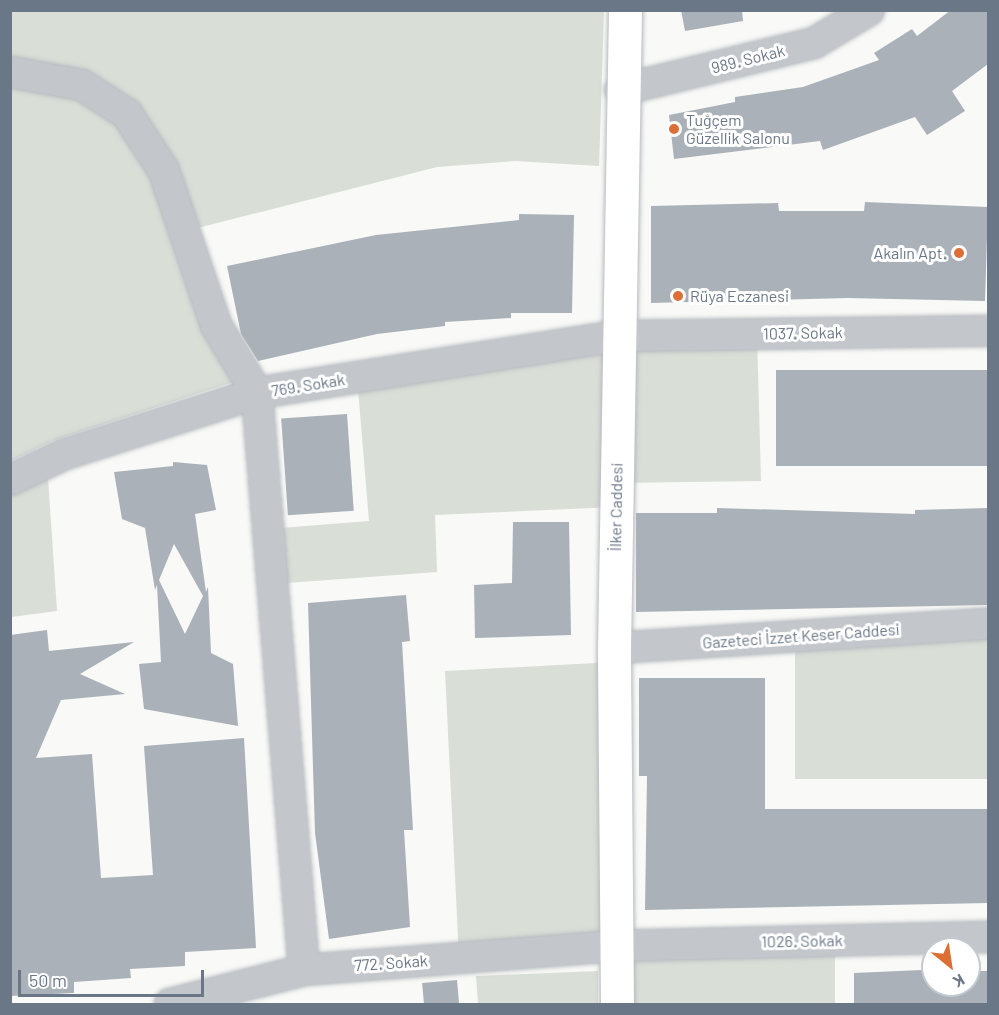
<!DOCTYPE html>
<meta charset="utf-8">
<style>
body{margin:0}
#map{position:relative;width:999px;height:1015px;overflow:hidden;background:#f9f9f7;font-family:Barlow,sans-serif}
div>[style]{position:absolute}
.green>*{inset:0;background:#d9ded7;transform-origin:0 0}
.building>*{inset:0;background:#aab1b8;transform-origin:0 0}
.roads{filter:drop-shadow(0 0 2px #b5babf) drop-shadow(0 0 2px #b5babf)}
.street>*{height:30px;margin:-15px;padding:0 15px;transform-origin:15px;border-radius:15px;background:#c3c6ca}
.secondary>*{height:33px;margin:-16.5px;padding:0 16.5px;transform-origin:16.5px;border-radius:16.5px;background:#fff}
.dots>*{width:16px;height:16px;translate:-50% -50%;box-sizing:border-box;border:3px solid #fff;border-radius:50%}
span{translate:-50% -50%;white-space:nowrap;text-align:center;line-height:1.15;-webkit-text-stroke:6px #fff;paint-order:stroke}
.street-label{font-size:16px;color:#6a7787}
.poi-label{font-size:16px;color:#6a7787}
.left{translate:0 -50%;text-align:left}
.right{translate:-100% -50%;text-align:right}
.frame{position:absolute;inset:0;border:12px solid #6a7787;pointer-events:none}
.north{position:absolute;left:921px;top:937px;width:60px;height:60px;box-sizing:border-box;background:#fff;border:2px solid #c3c9cf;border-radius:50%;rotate:150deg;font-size:16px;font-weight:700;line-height:24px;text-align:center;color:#6a7787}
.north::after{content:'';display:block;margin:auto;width:21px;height:27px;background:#dc6f35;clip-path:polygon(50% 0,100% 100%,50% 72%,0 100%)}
.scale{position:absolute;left:18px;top:970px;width:186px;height:27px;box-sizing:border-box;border:3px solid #6a7787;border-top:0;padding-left:8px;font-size:18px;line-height:21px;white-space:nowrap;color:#6a7787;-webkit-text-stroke:4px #fff;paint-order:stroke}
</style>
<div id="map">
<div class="green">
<i style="clip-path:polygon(11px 11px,604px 11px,599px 166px,515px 161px,437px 167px,178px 233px,239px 380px,52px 441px,11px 461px)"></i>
<i style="clip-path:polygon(757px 334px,761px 481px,616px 483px,615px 507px,435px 515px,437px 572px,273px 584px,268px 529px,369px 521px,357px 377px)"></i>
<i style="clip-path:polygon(47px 463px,57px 611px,11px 617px,11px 480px)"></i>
<i style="left:988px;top:624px;width:155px;height:193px;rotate:90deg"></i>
<i style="clip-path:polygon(614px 662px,616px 945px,835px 940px,835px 1004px,617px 1004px,616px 946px,459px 958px,445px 671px)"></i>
<i style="clip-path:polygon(598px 971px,598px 1004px,478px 1004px,476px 976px)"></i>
</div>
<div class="building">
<i style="clip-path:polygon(681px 10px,742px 10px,743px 21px,685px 31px)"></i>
<i style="clip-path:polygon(951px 10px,988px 10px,988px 64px,952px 91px,965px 111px,927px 135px,915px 117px,823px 150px,820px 141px,674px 159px,669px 115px,735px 102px,735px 97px,803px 87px,879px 60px,874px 53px,912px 29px,917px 36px)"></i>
<i style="clip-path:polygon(865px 202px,988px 207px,985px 301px,847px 298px,651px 303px,651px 206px,778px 203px,779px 211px,864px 211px)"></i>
<i style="clip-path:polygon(519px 214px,574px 215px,572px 313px,511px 313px,511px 318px,445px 322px,445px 326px,377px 334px,258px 361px,241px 334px,227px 266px,376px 235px,519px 220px)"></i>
<i style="left:988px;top:370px;width:96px;height:212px;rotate:90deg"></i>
<i style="left:347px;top:414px;width:97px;height:66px;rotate:86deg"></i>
<i style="clip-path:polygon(evenodd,173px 462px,207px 465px,216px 510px,195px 514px,206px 592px,208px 587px,211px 653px,233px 664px,238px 726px,144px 709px,139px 664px,161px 662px,157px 585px,155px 590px,145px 528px,122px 519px,114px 472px,173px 466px,173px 462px,174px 544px,203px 596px,185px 634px,159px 580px,174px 544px)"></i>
<i style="clip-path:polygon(717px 508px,915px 514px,915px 510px,988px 508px,988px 605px,636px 612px,636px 513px,717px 513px)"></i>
<i style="clip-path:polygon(513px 522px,569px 522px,571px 635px,475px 638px,474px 585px,512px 583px)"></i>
<i style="clip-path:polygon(406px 595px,410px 641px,402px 642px,413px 830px,404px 830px,410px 927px,329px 939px,315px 833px,308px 603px)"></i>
<i style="clip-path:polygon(47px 630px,49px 651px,134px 642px,80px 674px,125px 694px,61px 700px,36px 758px,92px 754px,101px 878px,153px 875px,144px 746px,244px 738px,256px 948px,185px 952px,185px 966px,130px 969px,131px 978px,74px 982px,74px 993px,10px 996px,10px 635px)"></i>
<i style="clip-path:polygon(639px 678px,765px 678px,765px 809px,988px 809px,988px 903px,645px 910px,647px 776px,639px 776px)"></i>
<i style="clip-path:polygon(922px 970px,933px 970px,933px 985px,969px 985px,969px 971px,988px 971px,988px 1005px,854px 1005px,854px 973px)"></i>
<i style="left:457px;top:980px;width:25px;height:35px;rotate:85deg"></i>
</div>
<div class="roads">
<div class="street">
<i style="left:10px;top:72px;width:73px;rotate:10.2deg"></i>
<i style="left:82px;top:85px;width:54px;rotate:32.8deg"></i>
<i style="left:127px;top:114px;width:68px;rotate:57deg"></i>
<i style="left:164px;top:171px;width:163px;rotate:71.3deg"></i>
<i style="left:216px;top:325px;width:79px;rotate:58.9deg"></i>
<i style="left:257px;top:393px;width:579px;rotate:85.34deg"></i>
<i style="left:620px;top:90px;width:200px;rotate:-13.6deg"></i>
<i style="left:814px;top:43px;width:64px;rotate:-31deg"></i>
<i style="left:10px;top:480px;width:61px;rotate:-25.3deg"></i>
<i style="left:65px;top:454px;width:201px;rotate:-17.6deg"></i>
<i style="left:257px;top:393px;width:365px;rotate:-9deg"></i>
<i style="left:618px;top:336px;width:370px;rotate:-0.8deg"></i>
<i style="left:614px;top:648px;width:375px;rotate:-3.7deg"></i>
<i style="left:170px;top:1004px;width:138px;rotate:-14.2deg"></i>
<i style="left:304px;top:970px;width:313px;rotate:-4.4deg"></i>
<i style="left:616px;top:946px;width:372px;rotate:-1.4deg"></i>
</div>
<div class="secondary">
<i style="left:617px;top:1004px;width:356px;rotate:-90.5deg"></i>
<i style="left:614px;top:648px;width:638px;rotate:-89.01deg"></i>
</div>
</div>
<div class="dots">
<i style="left:674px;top:129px;background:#dc6f35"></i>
<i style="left:959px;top:253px;background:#dc6f35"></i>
<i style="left:678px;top:296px;background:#dc6f35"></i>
</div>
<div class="street-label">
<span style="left:748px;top:59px;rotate:-14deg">989. Sokak</span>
<span style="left:803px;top:333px;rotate:-1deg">1037. Sokak</span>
<span style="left:308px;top:385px;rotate:-9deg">769. Sokak</span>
<span style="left:616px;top:507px;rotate:-89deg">İlker Caddesi</span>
<span style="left:801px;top:636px;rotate:-4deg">Gazeteci İzzet Keser Caddesi</span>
<span style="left:802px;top:941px;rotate:-1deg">1026. Sokak</span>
<span style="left:391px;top:963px;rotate:-4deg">772. Sokak</span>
</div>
<div class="poi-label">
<span class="left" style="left:686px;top:129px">Tuğçem<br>Güzellik Salonu</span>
<span class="right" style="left:947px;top:253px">Akalın Apt.</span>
<span class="left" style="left:690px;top:296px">Rüya Eczanesi</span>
</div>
<div class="frame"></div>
<div class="north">K</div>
<div class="scale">50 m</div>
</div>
